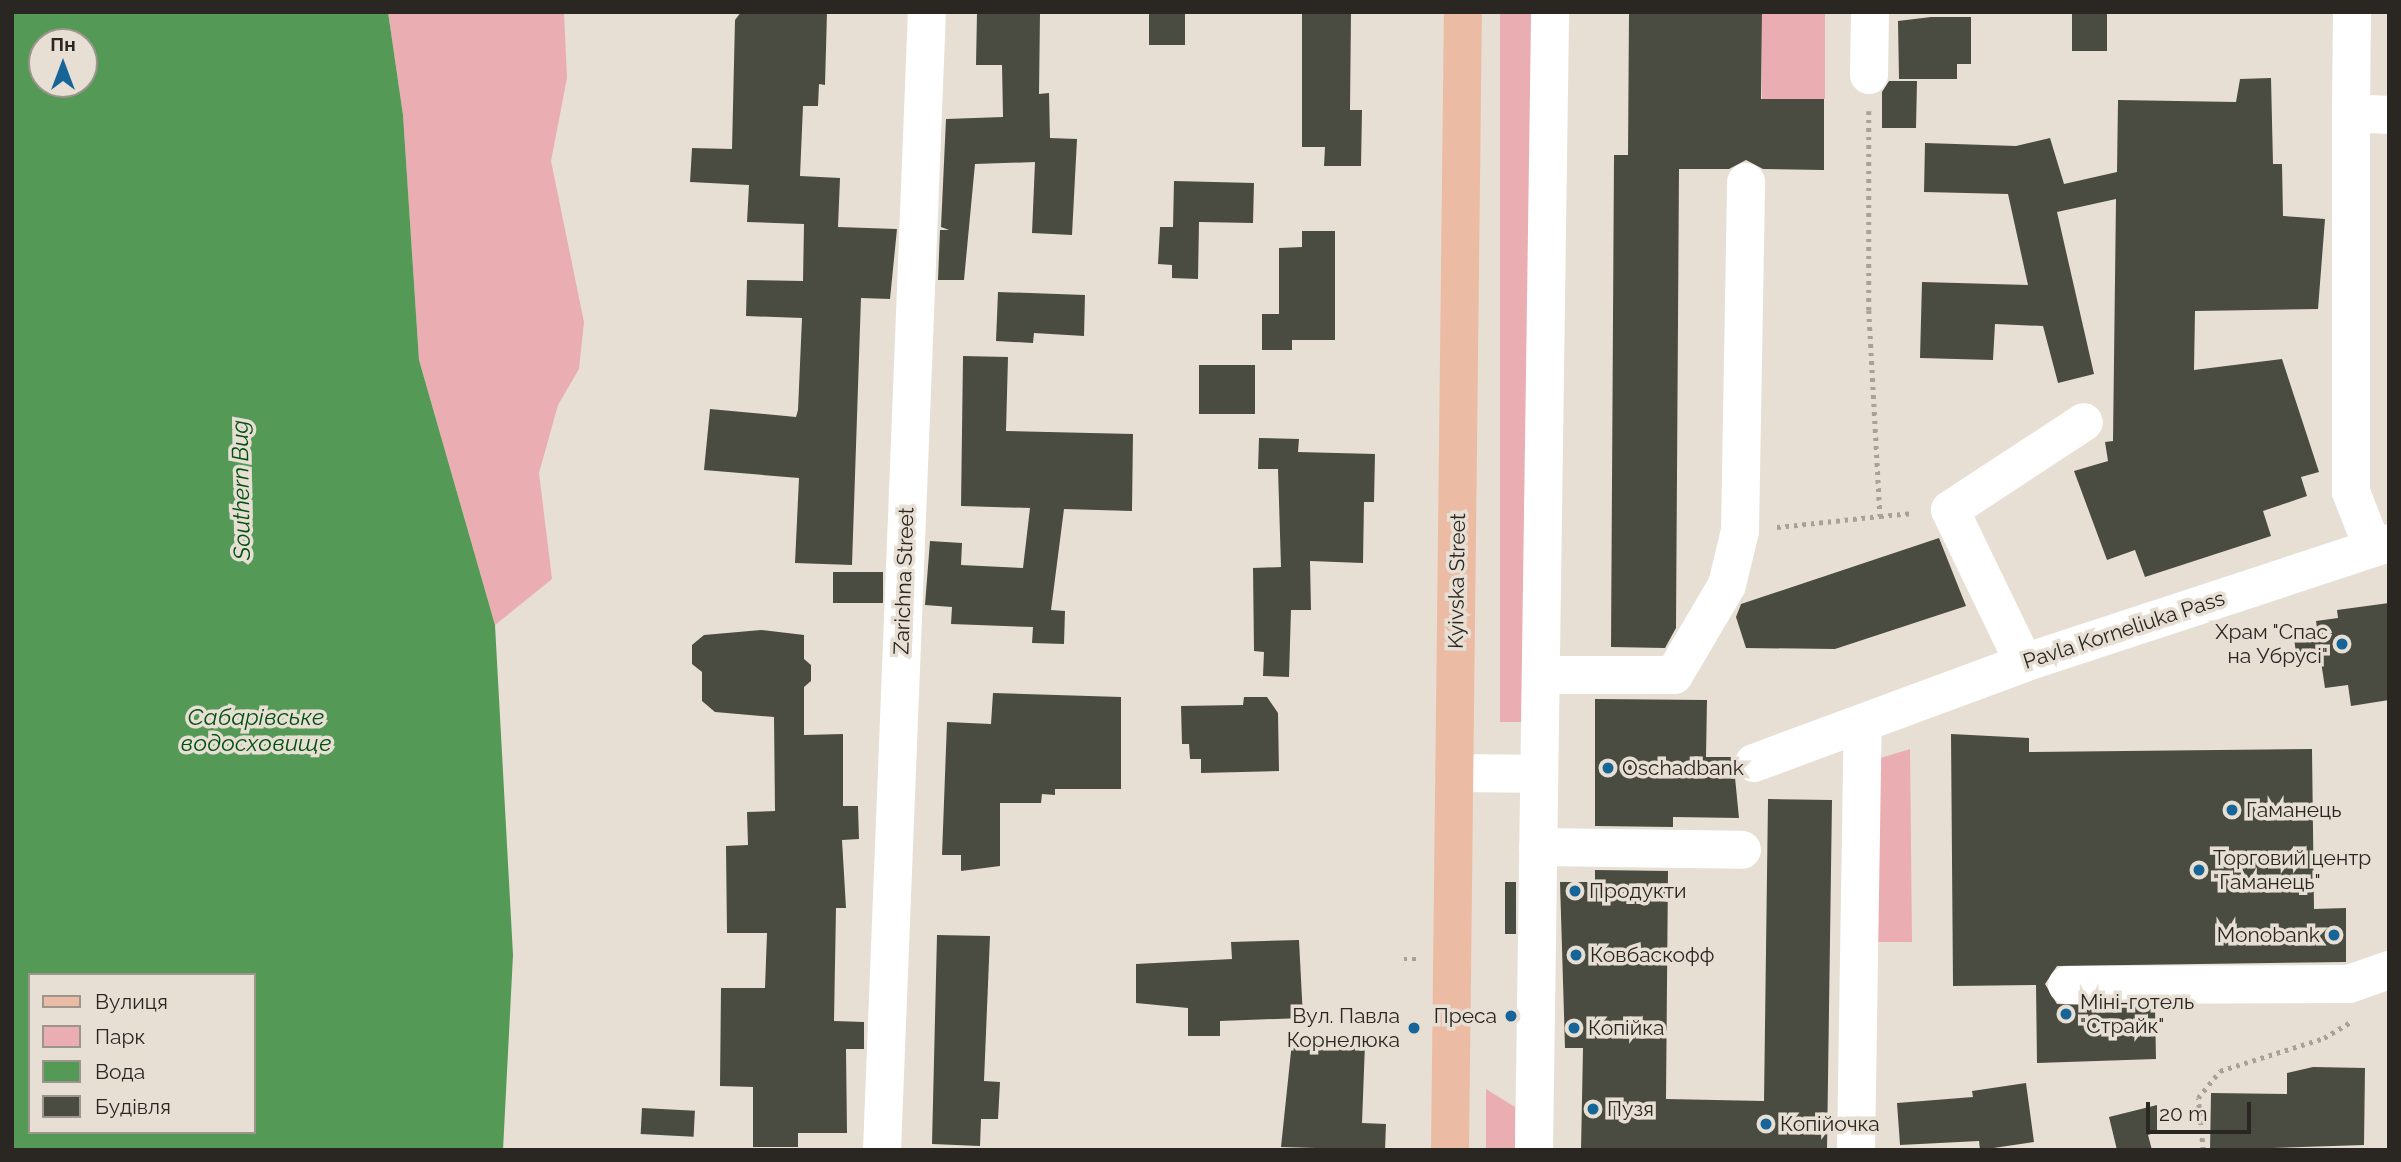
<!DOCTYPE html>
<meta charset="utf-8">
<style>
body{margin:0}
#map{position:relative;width:2401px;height:1162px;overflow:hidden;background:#e7dfd4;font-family:Raleway,sans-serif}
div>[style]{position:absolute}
.green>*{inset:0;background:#eaadb2;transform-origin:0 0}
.water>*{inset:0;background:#559957}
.building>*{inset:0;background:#4b4c41;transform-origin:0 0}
.path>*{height:4.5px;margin-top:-2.25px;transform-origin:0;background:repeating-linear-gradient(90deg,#a8a199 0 3.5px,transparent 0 8.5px)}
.minor>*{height:38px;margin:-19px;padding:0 19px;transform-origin:19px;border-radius:19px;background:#fff}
.major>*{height:38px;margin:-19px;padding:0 19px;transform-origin:19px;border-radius:19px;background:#ecbba4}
.dots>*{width:19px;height:19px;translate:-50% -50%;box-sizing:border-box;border:4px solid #e7dfd4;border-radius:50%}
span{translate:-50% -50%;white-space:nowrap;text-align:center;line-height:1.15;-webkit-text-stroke:7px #e7dfd4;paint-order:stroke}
.street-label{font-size:21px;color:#2a2723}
.poi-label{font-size:21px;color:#2a2723}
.right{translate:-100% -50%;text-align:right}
.left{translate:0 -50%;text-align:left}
.water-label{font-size:23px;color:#00510f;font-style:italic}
.frame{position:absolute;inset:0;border:14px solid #2a2723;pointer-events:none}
.legend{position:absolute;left:28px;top:973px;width:228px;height:161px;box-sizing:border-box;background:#e7dfd4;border:2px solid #9b958d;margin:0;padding:9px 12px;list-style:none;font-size:21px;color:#2a2723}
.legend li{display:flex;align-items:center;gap:14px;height:35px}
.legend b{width:35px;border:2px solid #9b958d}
.north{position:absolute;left:28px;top:28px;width:70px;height:70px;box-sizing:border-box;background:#e7dfd4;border:2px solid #9b958d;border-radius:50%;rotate:0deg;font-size:19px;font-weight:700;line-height:28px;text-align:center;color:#2a2723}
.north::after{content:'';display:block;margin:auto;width:24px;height:32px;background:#176598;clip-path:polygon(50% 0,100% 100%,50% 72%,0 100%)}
.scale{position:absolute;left:2146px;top:1102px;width:105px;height:32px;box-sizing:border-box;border:4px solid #2a2723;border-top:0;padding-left:9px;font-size:21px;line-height:24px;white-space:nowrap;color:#2a2723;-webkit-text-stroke:5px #e7dfd4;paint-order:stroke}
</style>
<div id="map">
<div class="green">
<i style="clip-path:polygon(388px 12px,564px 12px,567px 78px,551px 161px,584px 322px,579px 369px,558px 405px,539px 473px,552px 579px,495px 625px,419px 360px,403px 115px)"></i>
<i style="left:1500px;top:12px;width:40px;height:710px"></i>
<i style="left:1762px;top:12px;width:63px;height:87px"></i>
<i style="clip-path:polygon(1910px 749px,1912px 942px,1866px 942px,1868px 762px)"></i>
<i style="clip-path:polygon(1486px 1089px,1515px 1107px,1515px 1150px,1486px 1150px)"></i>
</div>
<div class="water">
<i style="clip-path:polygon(evenodd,12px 12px,388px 12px,403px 115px,419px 360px,495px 625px,513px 955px,503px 1150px,12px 1150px,12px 12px,42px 42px,84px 42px,84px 84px,42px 84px,42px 42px,12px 12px,30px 975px,254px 975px,254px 1132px,30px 1132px,30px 975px)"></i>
</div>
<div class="building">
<i style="clip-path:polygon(741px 12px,827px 12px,825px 85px,819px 84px,818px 106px,803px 106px,800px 176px,840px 178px,838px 227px,897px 229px,890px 299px,861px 298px,852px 565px,795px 563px,799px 478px,704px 470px,710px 409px,796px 417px,798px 410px,802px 318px,746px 316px,747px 280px,803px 281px,804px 224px,747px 222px,749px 185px,690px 182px,692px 148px,732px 149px,735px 20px)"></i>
<i style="clip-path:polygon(977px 12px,1040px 12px,1039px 94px,1049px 93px,1050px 138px,1077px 139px,1072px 235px,1032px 233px,1035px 162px,975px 164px,964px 280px,938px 280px,940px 230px,949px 230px,941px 227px,946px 119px,1003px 117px,1002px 65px,976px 65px)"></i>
<i style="left:1149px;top:12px;width:36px;height:33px"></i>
<i style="clip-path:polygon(1302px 12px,1351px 12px,1350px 110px,1362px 110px,1361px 166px,1324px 166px,1325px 147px,1302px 147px)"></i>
<i style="clip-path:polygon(1629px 12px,1762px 12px,1761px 99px,1824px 99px,1824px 170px,1763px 169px,1746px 160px,1729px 169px,1679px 169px,1676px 628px,1665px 648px,1611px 647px,1614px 155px,1628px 155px)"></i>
<i style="left:2072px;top:12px;width:35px;height:39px"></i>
<i style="clip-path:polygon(1931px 17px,1971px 17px,1971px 64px,1957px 64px,1957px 79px,1899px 79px,1898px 21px)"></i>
<i style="clip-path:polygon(2271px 78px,2273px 164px,2282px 164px,2283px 216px,2325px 219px,2318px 309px,2195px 311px,2194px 370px,2282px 359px,2319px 472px,2301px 477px,2307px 496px,2263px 511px,2271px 536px,2145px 577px,2135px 550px,2107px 560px,2074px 471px,2108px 461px,2105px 442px,2113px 441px,2116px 199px,2057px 212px,2094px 374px,2058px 383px,2043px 326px,1995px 324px,1993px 360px,1920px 358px,1922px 282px,2028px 285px,2008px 194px,1924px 192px,1925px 143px,2016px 146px,2050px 138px,2064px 184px,2117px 172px,2118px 100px,2236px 102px,2240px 79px)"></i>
<i style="clip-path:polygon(1889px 81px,1917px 81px,1916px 128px,1882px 128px,1882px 92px)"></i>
<i style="clip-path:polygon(1174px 181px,1254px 183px,1253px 223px,1199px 222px,1198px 279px,1172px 278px,1172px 265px,1158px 264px,1160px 227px,1173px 227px)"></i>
<i style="clip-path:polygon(1302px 231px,1335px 231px,1335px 340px,1292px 340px,1292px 350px,1262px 350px,1262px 314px,1279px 314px,1279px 248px,1302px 247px)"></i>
<i style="clip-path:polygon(998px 292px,1085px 295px,1084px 336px,1034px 333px,1033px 343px,996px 341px)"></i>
<i style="clip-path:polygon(963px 356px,1008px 357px,1006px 431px,1133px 434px,1132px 511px,1064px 509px,1051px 610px,1065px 611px,1064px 644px,1032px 643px,1033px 627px,951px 624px,952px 607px,925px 605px,930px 541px,962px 543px,961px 565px,1023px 568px,1030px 508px,961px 506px)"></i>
<i style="left:1199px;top:365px;width:56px;height:49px"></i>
<i style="clip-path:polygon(1259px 438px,1299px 439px,1298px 452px,1375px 454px,1374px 502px,1364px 502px,1363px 563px,1310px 561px,1311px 610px,1291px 610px,1289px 677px,1263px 676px,1264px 652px,1254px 651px,1253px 568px,1281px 567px,1278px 469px,1258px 469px)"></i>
<i style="clip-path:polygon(1939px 538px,1966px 606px,1835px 649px,1746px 648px,1736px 617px,1741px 604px)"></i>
<i style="left:833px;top:572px;width:50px;height:31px"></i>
<i style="clip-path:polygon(2389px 603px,2389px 700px,2351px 706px,2348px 685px,2325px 688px,2320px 655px,2297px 659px,2293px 632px,2317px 628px,2316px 621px,2338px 618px,2337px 610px)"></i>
<i style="clip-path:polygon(761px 630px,804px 635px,804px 659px,811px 665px,811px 681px,804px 687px,804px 735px,843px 734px,843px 806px,858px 806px,859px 839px,842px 840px,846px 908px,836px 908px,834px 1021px,864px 1022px,864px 1049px,846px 1049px,847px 1133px,798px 1133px,798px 1147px,753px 1147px,753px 1087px,720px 1086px,721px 988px,765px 988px,767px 933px,727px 933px,726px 846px,748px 845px,747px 812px,775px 811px,774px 717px,715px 712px,702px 701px,702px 672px,692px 664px,692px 645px,704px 635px)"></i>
<i style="clip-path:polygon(993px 693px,1121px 697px,1121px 789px,1055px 789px,1055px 795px,1042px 794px,1041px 803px,1000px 803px,1000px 866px,961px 871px,961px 855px,942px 855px,947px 722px,991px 724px)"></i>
<i style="clip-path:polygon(1244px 697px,1267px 697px,1278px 713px,1279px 771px,1201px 773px,1201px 759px,1190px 759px,1189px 744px,1182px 744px,1181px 706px,1243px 705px)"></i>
<i style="clip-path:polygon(1595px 699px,1707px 700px,1706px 757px,1733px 757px,1739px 818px,1673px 817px,1673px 827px,1595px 826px)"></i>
<i style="clip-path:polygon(1951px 734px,2029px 738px,2029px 752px,2312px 749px,2314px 909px,2346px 908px,2346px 962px,2057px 966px,2045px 984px,2057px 1004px,2155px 1007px,2156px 1059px,2037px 1063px,2036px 985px,1953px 986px)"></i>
<i style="clip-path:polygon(1768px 799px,1832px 800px,1827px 1150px,1581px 1150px,1583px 1048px,1565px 1048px,1560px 882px,1595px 882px,1595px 870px,1668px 871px,1666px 1099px,1764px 1101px)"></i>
<i style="left:1505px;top:882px;width:11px;height:52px"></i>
<i style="clip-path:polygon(937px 935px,990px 936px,984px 1081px,1000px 1082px,998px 1119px,981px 1119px,980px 1146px,932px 1144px)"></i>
<i style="clip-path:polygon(1299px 940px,1303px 1018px,1220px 1021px,1220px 1036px,1188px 1036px,1188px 1008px,1136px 1003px,1136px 964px,1232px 959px,1231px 942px)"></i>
<i style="clip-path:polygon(1292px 1042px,1365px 1044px,1362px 1123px,1386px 1124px,1385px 1150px,1281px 1147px)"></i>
<i style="clip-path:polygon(2313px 1067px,2365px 1068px,2364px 1145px,2210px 1150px,2211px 1093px,2287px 1094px,2287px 1073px)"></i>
<i style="clip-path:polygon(2026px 1083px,2034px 1142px,1980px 1150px,1979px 1141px,1900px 1145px,1897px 1103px,1973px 1097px,1972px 1091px)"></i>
<i style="clip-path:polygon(2157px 1105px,2157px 1132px,2148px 1135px,2152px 1150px,2117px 1150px,2109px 1117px)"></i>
<i style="left:642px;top:1108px;width:53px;height:26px;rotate:3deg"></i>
</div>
<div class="path">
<i style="left:1869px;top:111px;width:199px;rotate:90deg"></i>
<i style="left:1869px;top:310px;width:206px;rotate:86.9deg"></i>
<i style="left:1880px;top:516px;width:34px;rotate:-5deg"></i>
<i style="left:1777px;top:527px;width:104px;rotate:-6.1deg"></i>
<i style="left:1404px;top:959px;width:13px"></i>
<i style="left:2203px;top:1150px;width:52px;rotate:-95.5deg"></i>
<i style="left:2198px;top:1098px;width:35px;rotate:-51deg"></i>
<i style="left:2220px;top:1071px;width:109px;rotate:-17.6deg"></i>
<i style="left:2324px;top:1038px;width:31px;rotate:-31deg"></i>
</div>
<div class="minor">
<i style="left:2352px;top:12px;width:101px;rotate:90.6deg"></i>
<i style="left:2351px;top:113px;width:38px;rotate:3deg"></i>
<i style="left:1869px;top:75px;width:63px;rotate:-89.1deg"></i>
<i style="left:2351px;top:113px;width:379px;rotate:90deg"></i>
<i style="left:2351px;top:492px;width:60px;rotate:68.6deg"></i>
<i style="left:2024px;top:663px;width:170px;rotate:-115.8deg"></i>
<i style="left:1950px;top:510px;width:160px;rotate:-33.3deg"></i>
<i style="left:1545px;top:675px;width:129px"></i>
<i style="left:1674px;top:675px;width:104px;rotate:-59.5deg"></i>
<i style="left:1727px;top:585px;width:56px;rotate:-76.5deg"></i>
<i style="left:1740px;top:531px;width:349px;rotate:-89deg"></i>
<i style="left:1754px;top:763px;width:288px;rotate:-20.3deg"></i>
<i style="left:2024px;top:663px;width:384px;rotate:-18.2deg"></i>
<i style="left:1456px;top:773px;width:83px;rotate:0.7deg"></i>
<i style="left:1538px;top:847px;width:204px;rotate:0.8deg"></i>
<i style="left:2067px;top:985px;width:282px;rotate:-0.2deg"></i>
<i style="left:2349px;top:984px;width:42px;rotate:-19.3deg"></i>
<i style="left:882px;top:1150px;width:1139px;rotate:-87.74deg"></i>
<i style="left:1534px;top:1150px;width:1138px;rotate:-89.19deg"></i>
<i style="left:1856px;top:1150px;width:423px;rotate:-89.1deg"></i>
</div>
<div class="major">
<i style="left:1450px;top:1150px;width:1138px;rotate:-89.35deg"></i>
</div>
<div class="dots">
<i style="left:2342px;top:644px;background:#176598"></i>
<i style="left:1608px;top:768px;background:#176598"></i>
<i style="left:2232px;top:810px;background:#176598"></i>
<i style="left:2199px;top:870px;background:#176598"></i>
<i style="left:1575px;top:891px;background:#176598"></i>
<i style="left:2334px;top:935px;background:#176598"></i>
<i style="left:1576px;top:955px;background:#176598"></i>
<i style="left:2066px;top:1014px;background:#176598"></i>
<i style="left:1511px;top:1016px;background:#176598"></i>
<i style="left:1414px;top:1028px;background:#176598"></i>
<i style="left:1574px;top:1028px;background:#176598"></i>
<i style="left:1593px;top:1109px;background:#176598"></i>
<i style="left:1766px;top:1124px;background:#176598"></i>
</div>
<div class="street-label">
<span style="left:904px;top:581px;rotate:-88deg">Zarichna Street</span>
<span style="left:1457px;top:581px;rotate:-89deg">Kyivska Street</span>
<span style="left:2124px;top:630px;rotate:-18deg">Pavla Korneliuka Pass</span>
</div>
<div class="poi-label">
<span class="right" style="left:2328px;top:644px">Храм "Спас<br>на Убрусі"</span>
<span class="left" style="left:1622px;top:768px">Oschadbank</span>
<span class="left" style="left:2246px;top:810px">Гаманець</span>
<span class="left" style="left:2213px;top:870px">Торговий центр<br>"Гаманець"</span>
<span class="left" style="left:1589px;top:891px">Продукти</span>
<span class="right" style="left:2320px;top:935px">Monobank</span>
<span class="left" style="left:1590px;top:955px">Ковбаскофф</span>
<span class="left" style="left:2080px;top:1014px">Міні-готель<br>"Страйк"</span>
<span class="right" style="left:1400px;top:1028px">Вул. Павла<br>Корнелюка</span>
<span class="right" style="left:1497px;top:1016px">Преса</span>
<span class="left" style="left:1588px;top:1028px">Копійка</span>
<span class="left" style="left:1607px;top:1109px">Пузя</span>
<span class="left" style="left:1780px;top:1124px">Копійочка</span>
</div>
<div class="water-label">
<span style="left:241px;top:490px;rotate:-91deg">Southern Bug</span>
<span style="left:256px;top:730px">Сабарівське<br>водосховище</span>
</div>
<div class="frame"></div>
<ul class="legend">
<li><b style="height:9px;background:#ecbba4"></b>Вулиця</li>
<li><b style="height:19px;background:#eaadb2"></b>Парк</li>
<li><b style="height:19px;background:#559957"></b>Вода</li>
<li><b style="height:19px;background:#4b4c41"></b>Будівля</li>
</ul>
<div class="north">Пн</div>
<div class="scale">20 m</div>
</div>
